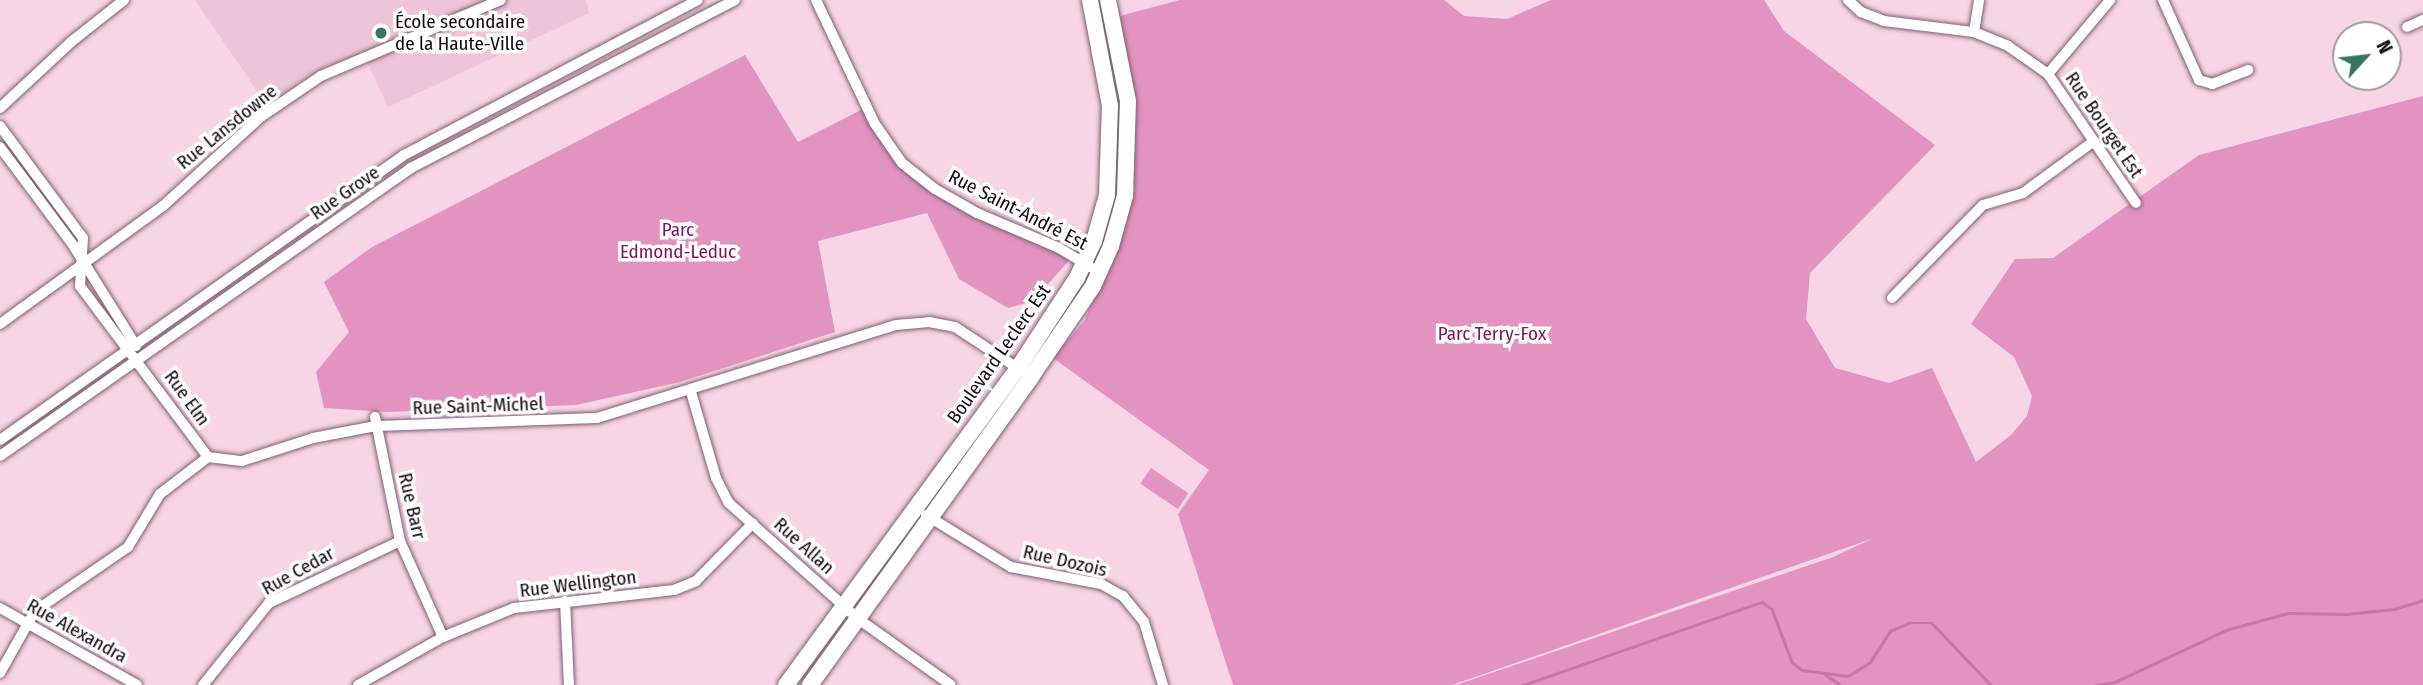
<!DOCTYPE html>
<meta charset="utf-8">
<style>
body{margin:0}
#map{position:relative;width:2423px;height:685px;overflow:hidden;background:#f7d4e6;font-family:"Fira Sans Condensed",sans-serif}
div>[style]{position:absolute}
.built>*{inset:0;background:#eec4da}
.green>*{inset:0;background:#e393c0;transform-origin:0 0}
.stream>*{height:2.5px;margin:-1.25px;padding:0 1.25px;transform-origin:1.25px;border-radius:1.25px;background:#cb74a6}
.roads{filter:drop-shadow(0 0 2px #7e6070) drop-shadow(0 0 2px #7e6070)}
.street>*{height:10px;margin:-5px;padding:0 5px;transform-origin:5px;border-radius:5px;background:#fff}
.secondary>*{height:16px;margin:-8px;padding:0 8px;transform-origin:8px;border-radius:8px;background:#fff}
.dots>*{width:19px;height:19px;translate:-50% -50%;box-sizing:border-box;border:4px solid #fff;border-radius:50%}
span{translate:-50% -50%;white-space:nowrap;text-align:center;line-height:1.15;-webkit-text-stroke:7px #fff;paint-order:stroke}
.poi-label{font-size:19px;color:#13080e}
.left{translate:0 -50%;text-align:left}
.street-label{font-size:19px;color:#13080e}
.park-label{font-size:19px;color:#7e165b}
.north{position:absolute;left:2332px;top:21px;width:70px;height:70px;box-sizing:border-box;background:#fff;border:2px solid #a19c9f;border-radius:50%;rotate:63deg;font-size:19px;font-weight:700;line-height:28px;text-align:center;color:#13080e}
.north::after{content:'';display:block;margin:auto;width:24px;height:32px;background:#387560;clip-path:polygon(50% 0,100% 100%,50% 72%,0 100%)}
</style>
<div id="map">
<div class="built">
<i style="clip-path:polygon(195px 0,586px 0,589px 13px,388px 107px,364px 55px,315px 73px,266px 104px)"></i>
</div>
<div class="green">
<i style="clip-path:polygon(1180px 0,1444px 0,1464px 16px,1507px 19px,1551px 0,1764px 0,1784px 31px,1935px 145px,1810px 273px,1806px 319px,1835px 368px,1889px 383px,1932px 368px,1976px 462px,2011px 435px,2027px 416px,2032px 396px,2014px 357px,1971px 324px,2015px 259px,2053px 258px,2199px 155px,2423px 96px,2423px 685px,1456px 685px,1833px 557px,1874px 538px,1452px 685px,1233px 685px,1178px 514px,1209px 470px,1053px 358px,1085px 320px,1135px 190px,1131px 180px,1133px 93px,1120px 16px)"></i>
<i style="clip-path:polygon(745px 55px,798px 142px,867px 107px,902px 163px,935px 189px,1073px 256px,1033px 301px,1008px 308px,959px 279px,927px 213px,818px 241px,835px 332px,680px 382px,576px 405px,388px 412px,324px 408px,316px 372px,349px 332px,324px 282px,372px 247px)"></i>
<i style="left:1151px;top:468px;width:45px;height:19px;rotate:34deg"></i>
</div>
<div class="stream">
<i style="left:1826px;top:675px;width:18px;rotate:34deg"></i>
<i style="left:1523px;top:685px;width:253px;rotate:-19.2deg"></i>
<i style="left:1762px;top:602px;width:12px;rotate:35deg"></i>
<i style="left:1772px;top:609px;width:57px;rotate:69.3deg"></i>
<i style="left:1792px;top:662px;width:13px;rotate:39deg"></i>
<i style="left:1802px;top:670px;width:46px;rotate:7.4deg"></i>
<i style="left:1848px;top:676px;width:26px;rotate:-32deg"></i>
<i style="left:1870px;top:662px;width:37px;rotate:-57deg"></i>
<i style="left:1890px;top:631px;width:21px;rotate:-23deg"></i>
<i style="left:1909px;top:623px;width:23px"></i>
<i style="left:1932px;top:623px;width:86px;rotate:46.4deg"></i>
<i style="left:2096px;top:685px;width:19px;rotate:-9deg"></i>
<i style="left:2115px;top:682px;width:123px;rotate:-25.1deg"></i>
<i style="left:2226px;top:630px;width:64px;rotate:-15.3deg"></i>
<i style="left:2288px;top:613px;width:59px;rotate:1deg"></i>
<i style="left:2347px;top:614px;width:47px;rotate:-6.1deg"></i>
<i style="left:2394px;top:609px;width:30px;rotate:-17deg"></i>
</div>
<div class="roads">
<div class="street">
<i style="left:816px;top:0;width:137px;rotate:64.6deg"></i>
<i style="left:875px;top:124px;width:47px;rotate:55.3deg"></i>
<i style="left:902px;top:163px;width:42px;rotate:38.2deg"></i>
<i style="left:935px;top:189px;width:48px;rotate:29.7deg"></i>
<i style="left:977px;top:213px;width:89px;rotate:23.1deg"></i>
<i style="left:1059px;top:248px;width:47px;rotate:31deg"></i>
<i style="left:1848px;top:0;width:18px;rotate:43deg"></i>
<i style="left:1861px;top:12px;width:25px;rotate:21deg"></i>
<i style="left:1884px;top:21px;width:91px;rotate:7deg"></i>
<i style="left:1974px;top:32px;width:37px;rotate:22deg"></i>
<i style="left:2008px;top:46px;width:49px;rotate:35deg"></i>
<i style="left:2048px;top:74px;width:156px;rotate:55.7deg"></i>
<i style="left:2163px;top:0;width:88px;rotate:65.8deg"></i>
<i style="left:2199px;top:80px;width:14px;rotate:17deg"></i>
<i style="left:2212px;top:84px;width:39px;rotate:-21deg"></i>
<i style="left:2407px;top:27px;width:17px;rotate:-24deg"></i>
<i style="left:1974px;top:32px;width:32px;rotate:-81deg"></i>
<i style="left:2048px;top:74px;width:97px;rotate:-50deg"></i>
<i style="left:0;top:108px;width:97px;rotate:-42.9deg"></i>
<i style="left:71px;top:42px;width:68px;rotate:-38.4deg"></i>
<i style="left:0;top:126px;width:139px;rotate:53.5deg"></i>
<i style="left:83px;top:238px;width:48px;rotate:93.6deg"></i>
<i style="left:80px;top:286px;width:214px;rotate:53.2deg"></i>
<i style="left:0;top:147px;width:122px;rotate:53.3deg"></i>
<i style="left:73px;top:245px;width:119px;rotate:58deg"></i>
<i style="left:1892px;top:298px;width:130px;rotate:-45.6deg"></i>
<i style="left:1983px;top:205px;width:42px;rotate:-16.7deg"></i>
<i style="left:2023px;top:193px;width:88px;rotate:-36.2deg"></i>
<i style="left:0;top:324px;width:201px;rotate:-35.9deg"></i>
<i style="left:163px;top:206px;width:134px;rotate:-42.3deg"></i>
<i style="left:262px;top:116px;width:71px;rotate:-34.1deg"></i>
<i style="left:321px;top:76px;width:195px;rotate:-22.9deg"></i>
<i style="left:691px;top:392px;width:90px;rotate:73.8deg"></i>
<i style="left:716px;top:478px;width:28px;rotate:63deg"></i>
<i style="left:729px;top:503px;width:172px;rotate:41.9deg"></i>
<i style="left:857px;top:618px;width:115px;rotate:35.5deg"></i>
<i style="left:375px;top:417px;width:126px;rotate:78.6deg"></i>
<i style="left:400px;top:541px;width:105px;rotate:65.9deg"></i>
<i style="left:0;top:440px;width:494px;rotate:-35.2deg"></i>
<i style="left:404px;top:155px;width:332px;rotate:-27.8deg"></i>
<i style="left:0;top:456px;width:502px;rotate:-35.02deg"></i>
<i style="left:411px;top:168px;width:365px;rotate:-27.4deg"></i>
<i style="left:926px;top:515px;width:100px;rotate:31.5deg"></i>
<i style="left:1011px;top:567px;width:92px;rotate:10.7deg"></i>
<i style="left:1101px;top:584px;width:25px;rotate:29deg"></i>
<i style="left:1123px;top:596px;width:33px;rotate:51deg"></i>
<i style="left:1144px;top:622px;width:66px;rotate:73.2deg"></i>
<i style="left:565px;top:601px;width:84px;rotate:87.3deg"></i>
<i style="left:0;top:608px;width:157px;rotate:29.3deg"></i>
<i style="left:0;top:673px;width:71px;rotate:-60.6deg"></i>
<i style="left:35px;top:611px;width:113px;rotate:-34.5deg"></i>
<i style="left:128px;top:547px;width:62px;rotate:-58.9deg"></i>
<i style="left:160px;top:494px;width:61px;rotate:-37.6deg"></i>
<i style="left:208px;top:457px;width:34px;rotate:7deg"></i>
<i style="left:242px;top:461px;width:75px;rotate:-17.9deg"></i>
<i style="left:313px;top:438px;width:64px;rotate:-10.8deg"></i>
<i style="left:376px;top:426px;width:221px;rotate:-2.1deg"></i>
<i style="left:597px;top:418px;width:313px;rotate:-17.3deg"></i>
<i style="left:896px;top:325px;width:33px;rotate:-5deg"></i>
<i style="left:929px;top:322px;width:26px;rotate:11deg"></i>
<i style="left:955px;top:327px;width:80px;rotate:33.3deg"></i>
<i style="left:203px;top:685px;width:105px;rotate:-51.2deg"></i>
<i style="left:269px;top:603px;width:145px;rotate:-25.3deg"></i>
<i style="left:358px;top:685px;width:98px;rotate:-29.5deg"></i>
<i style="left:443px;top:637px;width:77px;rotate:-22.2deg"></i>
<i style="left:514px;top:608px;width:161px;rotate:-6.4deg"></i>
<i style="left:674px;top:590px;width:24px;rotate:-22deg"></i>
<i style="left:696px;top:581px;width:81px;rotate:-45.5deg"></i>
</div>
<div class="secondary">
<i style="left:786px;top:685px;width:393px;rotate:-53.8deg"></i>
<i style="left:1018px;top:368px;width:108px;rotate:-56.8deg"></i>
<i style="left:1077px;top:278px;width:41px;rotate:-65.3deg"></i>
<i style="left:1094px;top:241px;width:48px;rotate:-74.2deg"></i>
<i style="left:1107px;top:195px;width:89px;rotate:-88.1deg"></i>
<i style="left:1110px;top:106px;width:108px;rotate:-100.7deg"></i>
<i style="left:810px;top:685px;width:379px;rotate:-54.3deg"></i>
<i style="left:1031px;top:377px;width:110px;rotate:-55.7deg"></i>
<i style="left:1093px;top:286px;width:44px;rotate:-65.8deg"></i>
<i style="left:1111px;top:246px;width:52px;rotate:-74.4deg"></i>
<i style="left:1125px;top:196px;width:95px;rotate:-88.2deg"></i>
<i style="left:1128px;top:101px;width:103px;rotate:-101.2deg"></i>
</div>
</div>
<div class="dots">
<i style="left:381px;top:33px;background:#387560"></i>
</div>
<div class="poi-label">
<span class="left" style="left:395px;top:33px">École secondaire<br>de la Haute-Ville</span>
</div>
<div class="street-label">
<span style="left:2104px;top:125px;rotate:56deg">Rue Bourget Est</span>
<span style="left:227px;top:127px;rotate:-39deg">Rue Lansdowne</span>
<span style="left:345px;top:193px;rotate:-35deg">Rue Grove</span>
<span style="left:1018px;top:210px;rotate:27deg">Rue Saint-André Est</span>
<span style="left:999px;top:354px;rotate:-55deg">Boulevard Leclerc Est</span>
<span style="left:187px;top:398px;rotate:54deg">Rue Elm</span>
<span style="left:478px;top:406px;rotate:-2deg">Rue Saint-Michel</span>
<span style="left:412px;top:506px;rotate:77deg">Rue Barr</span>
<span style="left:804px;top:546px;rotate:42deg">Rue Allan</span>
<span style="left:1065px;top:561px;rotate:13deg">Rue Dozois</span>
<span style="left:298px;top:571px;rotate:-29deg">Rue Cedar</span>
<span style="left:578px;top:584px;rotate:-7deg">Rue Wellington</span>
<span style="left:77px;top:631px;rotate:29deg">Rue Alexandra</span>
</div>
<div class="park-label">
<span style="left:678px;top:241px">Parc<br>Edmond-Leduc</span>
<span style="left:1492px;top:334px">Parc Terry-Fox</span>
</div>
<div class="north">N</div>
</div>
